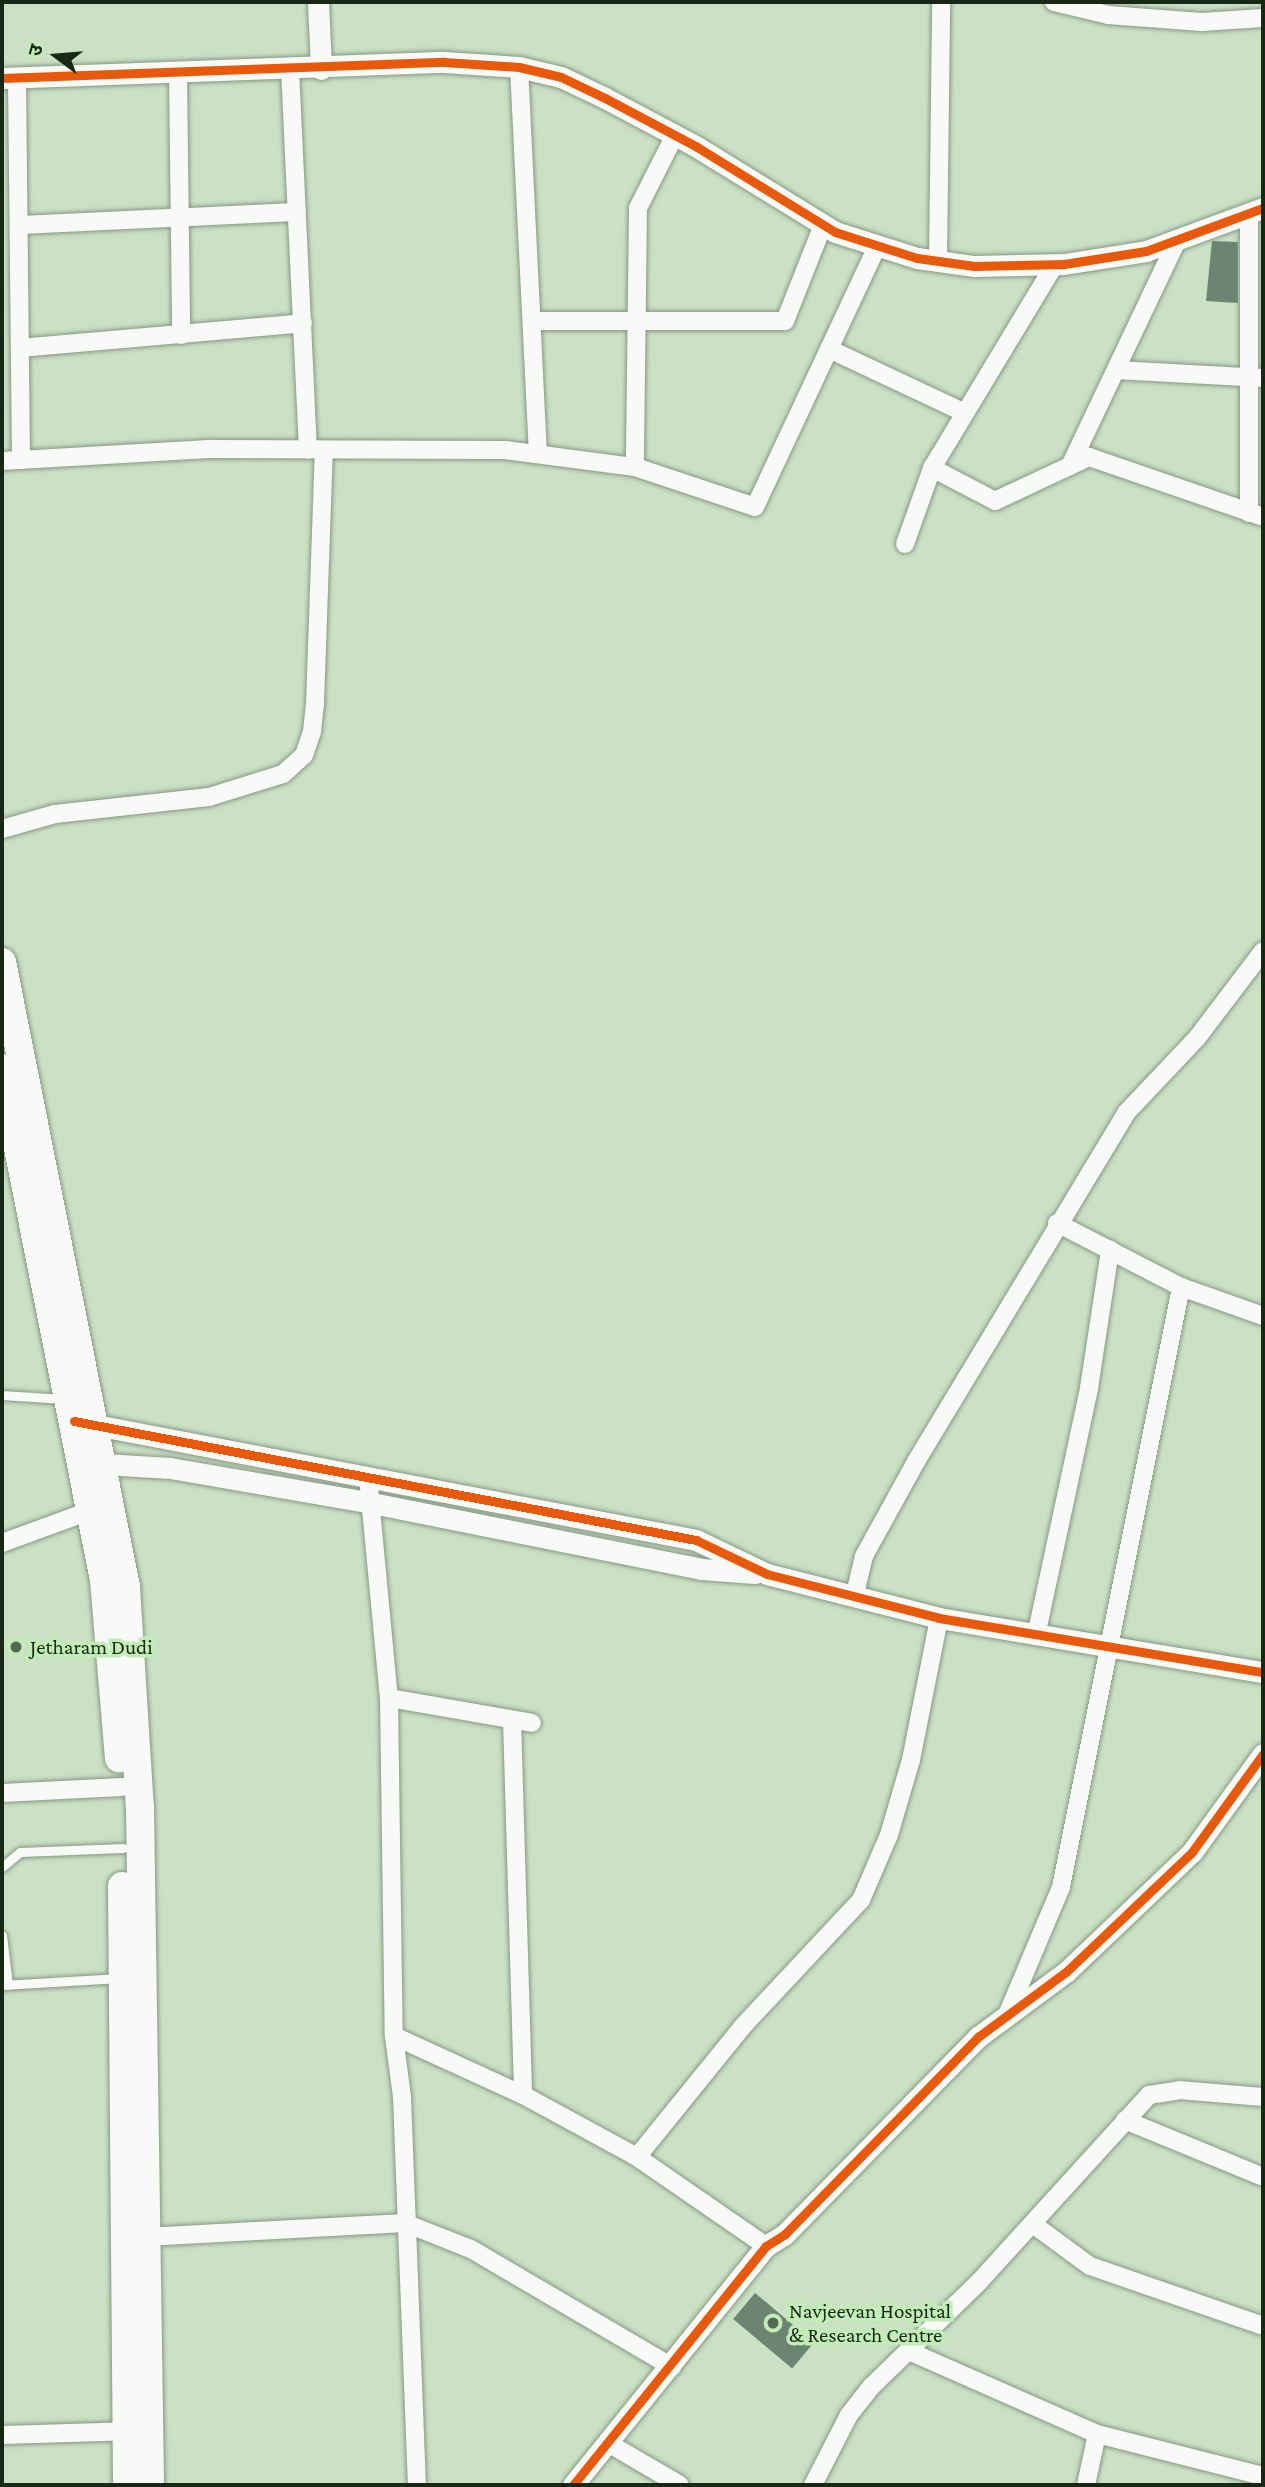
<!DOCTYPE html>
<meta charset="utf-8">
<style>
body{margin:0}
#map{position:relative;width:1265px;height:2487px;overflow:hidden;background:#cae1c4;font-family:"Crimson Pro","Noto Sans Devanagari",serif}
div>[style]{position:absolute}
.building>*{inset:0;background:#6b8572;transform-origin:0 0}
.roads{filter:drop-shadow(0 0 2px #879883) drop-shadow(0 0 2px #879883)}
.service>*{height:9px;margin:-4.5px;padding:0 4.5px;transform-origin:4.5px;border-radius:4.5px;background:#f7faf6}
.minor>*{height:18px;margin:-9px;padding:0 9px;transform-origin:9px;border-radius:9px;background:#f7faf6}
.tertiary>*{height:21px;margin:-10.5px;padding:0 10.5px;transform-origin:10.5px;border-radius:10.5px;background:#f7faf6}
.primary>*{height:28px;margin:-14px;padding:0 14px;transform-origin:14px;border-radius:14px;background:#f7faf6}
.cycleway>*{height:9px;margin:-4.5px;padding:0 4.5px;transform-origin:4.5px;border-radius:4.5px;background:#e8590c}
.dots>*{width:19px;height:19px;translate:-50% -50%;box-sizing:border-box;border:4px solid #c2edb8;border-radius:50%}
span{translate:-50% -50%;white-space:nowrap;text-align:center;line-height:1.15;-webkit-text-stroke:7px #c2edb8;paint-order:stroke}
.poi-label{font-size:21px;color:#182814}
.left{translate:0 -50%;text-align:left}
.frame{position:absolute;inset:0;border:4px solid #182814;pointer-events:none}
.north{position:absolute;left:21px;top:21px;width:70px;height:70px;-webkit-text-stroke:5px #c2edb8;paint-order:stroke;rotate:286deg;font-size:19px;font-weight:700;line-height:28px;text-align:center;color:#182814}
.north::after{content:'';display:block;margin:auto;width:24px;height:32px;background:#182814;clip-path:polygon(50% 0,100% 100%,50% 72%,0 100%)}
</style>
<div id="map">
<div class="building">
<i style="clip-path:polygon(1212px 241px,1238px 242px,1238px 303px,1206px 301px)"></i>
<i style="left:755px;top:2293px;width:77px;height:34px;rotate:40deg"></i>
</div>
<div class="roads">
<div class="service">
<i style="left:2px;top:1395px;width:62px;rotate:3.7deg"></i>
<i style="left:2px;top:1867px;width:23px;rotate:-40deg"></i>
<i style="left:20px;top:1852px;width:103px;rotate:-2.2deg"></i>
<i style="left:2px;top:1935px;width:50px;rotate:83.2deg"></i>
<i style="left:2px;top:1985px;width:118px;rotate:-3.4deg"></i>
</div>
<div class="minor">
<i style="left:1054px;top:2px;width:56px;rotate:13.5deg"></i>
<i style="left:1108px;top:15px;width:94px;rotate:4.3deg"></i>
<i style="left:1202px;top:22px;width:61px;rotate:-3.8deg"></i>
<i style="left:519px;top:67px;width:385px;rotate:87.2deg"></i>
<i style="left:290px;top:69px;width:381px;rotate:87.3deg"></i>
<i style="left:178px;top:74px;width:261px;rotate:89.3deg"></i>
<i style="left:17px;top:78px;width:382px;rotate:89.4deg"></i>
<i style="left:675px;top:135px;width:82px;rotate:116.9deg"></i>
<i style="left:638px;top:208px;width:259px;rotate:90.7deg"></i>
<i style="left:635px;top:467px;width:126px;rotate:18.4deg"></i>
<i style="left:755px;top:507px;width:287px;rotate:-64.9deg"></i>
<i style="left:19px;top:225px;width:278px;rotate:-2.7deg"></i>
<i style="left:938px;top:261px;width:259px;rotate:-89.3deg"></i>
<i style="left:1055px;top:264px;width:238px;rotate:121.1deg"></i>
<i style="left:932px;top:468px;width:71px;rotate:27.6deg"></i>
<i style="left:995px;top:501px;width:104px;rotate:-25.1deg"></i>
<i style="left:1089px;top:457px;width:184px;rotate:19deg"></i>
<i style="left:532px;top:321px;width:253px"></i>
<i style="left:785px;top:321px;width:103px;rotate:-68.4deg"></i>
<i style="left:20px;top:348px;width:284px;rotate:-5deg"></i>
<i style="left:829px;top:349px;width:150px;rotate:25.2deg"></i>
<i style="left:1116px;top:370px;width:147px;rotate:3.1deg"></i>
<i style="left:2px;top:461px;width:211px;rotate:-3.3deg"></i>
<i style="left:213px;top:449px;width:292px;rotate:0.2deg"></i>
<i style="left:505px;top:450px;width:131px;rotate:7.5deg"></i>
<i style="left:1070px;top:466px;width:249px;rotate:-64.6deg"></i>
<i style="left:1249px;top:513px;width:299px;rotate:-90deg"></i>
<i style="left:905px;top:544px;width:81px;rotate:-70.4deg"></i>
<i style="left:2px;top:829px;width:55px;rotate:-15.8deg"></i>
<i style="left:55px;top:814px;width:155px;rotate:-6.3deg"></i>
<i style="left:209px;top:797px;width:77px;rotate:-17.3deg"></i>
<i style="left:283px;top:774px;width:28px;rotate:-42deg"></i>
<i style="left:304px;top:755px;width:24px;rotate:-71deg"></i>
<i style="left:312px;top:732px;width:28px;rotate:-84deg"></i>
<i style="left:315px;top:704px;width:254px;rotate:-88deg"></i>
<i style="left:1057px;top:1223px;width:140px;rotate:27.3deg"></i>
<i style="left:1181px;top:1287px;width:87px;rotate:19.5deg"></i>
<i style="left:368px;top:1477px;width:222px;rotate:84.6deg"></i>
<i style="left:389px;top:1698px;width:338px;rotate:89.2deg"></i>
<i style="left:394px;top:2036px;width:62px;rotate:82.5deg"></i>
<i style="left:402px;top:2097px;width:388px;rotate:87.8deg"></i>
<i style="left:2px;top:1543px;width:96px;rotate:-20.1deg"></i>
<i style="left:854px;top:1598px;width:43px;rotate:-76.6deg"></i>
<i style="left:864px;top:1556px;width:110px;rotate:-61.1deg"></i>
<i style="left:917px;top:1460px;width:405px;rotate:-58.9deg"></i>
<i style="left:1126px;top:1113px;width:103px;rotate:-46.6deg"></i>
<i style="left:1197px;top:1038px;width:109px;rotate:-52.8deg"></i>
<i style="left:1036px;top:1636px;width:254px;rotate:-77.9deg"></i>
<i style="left:1089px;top:1388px;width:140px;rotate:-81.3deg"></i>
<i style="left:389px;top:1698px;width:145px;rotate:9.9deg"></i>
<i style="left:512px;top:1720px;width:375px;rotate:88.3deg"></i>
<i style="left:2px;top:1793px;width:120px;rotate:-2.9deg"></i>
<i style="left:1007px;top:2015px;width:139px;rotate:-67.1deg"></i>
<i style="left:1061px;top:1887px;width:612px;rotate:-78.69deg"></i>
<i style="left:394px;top:2036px;width:142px;rotate:24.6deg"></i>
<i style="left:523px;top:2095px;width:130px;rotate:28.5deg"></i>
<i style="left:637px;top:2157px;width:157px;rotate:34.6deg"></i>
<i style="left:1125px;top:2120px;width:149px;rotate:22.4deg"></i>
<i style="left:637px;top:2157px;width:169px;rotate:-51deg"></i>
<i style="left:743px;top:2026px;width:173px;rotate:-46.9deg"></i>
<i style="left:861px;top:1900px;width:71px;rotate:-66.7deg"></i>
<i style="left:889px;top:1835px;width:78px;rotate:-73.7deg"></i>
<i style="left:911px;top:1760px;width:145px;rotate:-78.8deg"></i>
<i style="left:1033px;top:2224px;width:71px;rotate:36.4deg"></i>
<i style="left:1090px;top:2266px;width:183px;rotate:19.1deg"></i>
<i style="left:145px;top:2237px;width:260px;rotate:-3.1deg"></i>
<i style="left:405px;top:2223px;width:71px;rotate:21.5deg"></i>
<i style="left:471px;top:2249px;width:233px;rotate:30.4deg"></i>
<i style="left:911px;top:2352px;width:203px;rotate:23.8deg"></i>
<i style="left:1097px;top:2434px;width:171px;rotate:14.2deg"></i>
<i style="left:2px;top:2435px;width:133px;rotate:-1.7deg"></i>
<i style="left:608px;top:2443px;width:83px;rotate:30.3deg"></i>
<i style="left:813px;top:2485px;width:79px;rotate:-62.8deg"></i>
<i style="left:849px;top:2415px;width:37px;rotate:-52deg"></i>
<i style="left:872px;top:2386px;width:148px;rotate:-44.2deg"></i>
<i style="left:978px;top:2283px;width:254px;rotate:-47.7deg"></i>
<i style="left:1149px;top:2095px;width:30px;rotate:-9deg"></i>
<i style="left:1179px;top:2090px;width:84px;rotate:4.8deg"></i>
<i style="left:1086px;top:2485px;width:52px;rotate:-77.8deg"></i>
</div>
<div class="tertiary">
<i style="left:318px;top:2px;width:67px;rotate:87.4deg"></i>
<i style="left:2px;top:78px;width:442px;rotate:-2.1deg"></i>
<i style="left:444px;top:62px;width:75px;rotate:3.8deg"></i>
<i style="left:519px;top:67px;width:43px;rotate:13.4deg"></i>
<i style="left:561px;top:77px;width:49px;rotate:25.5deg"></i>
<i style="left:605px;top:98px;width:104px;rotate:28deg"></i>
<i style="left:697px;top:147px;width:162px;rotate:31.6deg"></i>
<i style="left:835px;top:232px;width:86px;rotate:17.6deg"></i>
<i style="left:917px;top:258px;width:58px;rotate:8deg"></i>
<i style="left:974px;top:266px;width:90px;rotate:-1.3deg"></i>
<i style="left:1064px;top:264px;width:83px;rotate:-9deg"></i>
<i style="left:1146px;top:251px;width:125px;rotate:-20.2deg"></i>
<i style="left:80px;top:1422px;width:627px;rotate:10.84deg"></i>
<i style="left:696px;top:1540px;width:79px;rotate:25.6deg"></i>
<i style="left:767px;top:1574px;width:178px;rotate:14.3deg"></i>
<i style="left:939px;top:1618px;width:328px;rotate:9.5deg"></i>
<i style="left:87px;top:1463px;width:83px;rotate:3.4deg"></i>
<i style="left:170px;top:1468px;width:205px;rotate:9.8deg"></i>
<i style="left:372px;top:1503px;width:336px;rotate:11.3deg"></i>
<i style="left:701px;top:1569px;width:54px;rotate:4.2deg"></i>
<i style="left:573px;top:2485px;width:307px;rotate:-51.1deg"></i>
<i style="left:766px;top:2246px;width:22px;rotate:-32deg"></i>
<i style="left:785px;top:2234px;width:276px;rotate:-45.6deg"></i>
<i style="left:978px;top:2037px;width:109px;rotate:-36.5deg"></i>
<i style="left:1066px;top:1972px;width:174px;rotate:-43.6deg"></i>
<i style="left:1192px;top:1852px;width:121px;rotate:-54.1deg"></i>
</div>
<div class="primary">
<i style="left:2px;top:962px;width:637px;rotate:78.78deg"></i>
<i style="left:126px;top:1587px;width:220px;rotate:86.4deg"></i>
<i style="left:140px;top:1807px;width:678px;rotate:89.15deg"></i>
<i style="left:2px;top:1068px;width:522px;rotate:78.73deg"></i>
<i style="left:104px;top:1580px;width:179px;rotate:85.2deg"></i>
<i style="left:122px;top:1886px;width:599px;rotate:89.52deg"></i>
</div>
</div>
<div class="cycleway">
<i style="left:2px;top:78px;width:442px;rotate:-2.1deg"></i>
<i style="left:444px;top:62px;width:75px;rotate:3.8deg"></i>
<i style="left:519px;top:67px;width:43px;rotate:13.4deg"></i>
<i style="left:561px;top:77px;width:49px;rotate:25.5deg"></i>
<i style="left:605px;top:98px;width:104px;rotate:28deg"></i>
<i style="left:697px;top:147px;width:162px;rotate:31.6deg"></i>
<i style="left:835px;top:232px;width:86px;rotate:17.6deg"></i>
<i style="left:917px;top:258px;width:58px;rotate:8deg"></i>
<i style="left:974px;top:266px;width:90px;rotate:-1.3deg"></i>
<i style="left:1064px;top:264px;width:83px;rotate:-9deg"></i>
<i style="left:1146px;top:251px;width:125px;rotate:-20.2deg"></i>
<i style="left:74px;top:1421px;width:633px;rotate:10.83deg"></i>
<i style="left:696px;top:1540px;width:79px;rotate:25.6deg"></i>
<i style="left:767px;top:1574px;width:178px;rotate:14.3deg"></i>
<i style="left:939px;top:1618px;width:328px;rotate:9.5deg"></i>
<i style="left:573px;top:2485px;width:307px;rotate:-51.1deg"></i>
<i style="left:766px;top:2246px;width:22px;rotate:-32deg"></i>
<i style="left:785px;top:2234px;width:276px;rotate:-45.6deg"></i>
<i style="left:978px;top:2037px;width:109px;rotate:-36.5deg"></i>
<i style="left:1066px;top:1972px;width:174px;rotate:-43.6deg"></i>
<i style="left:1192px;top:1852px;width:121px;rotate:-54.1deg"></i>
</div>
<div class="dots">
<i style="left:16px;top:1647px;background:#566952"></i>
<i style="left:773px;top:2323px;background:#566952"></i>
</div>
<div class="poi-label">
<span class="left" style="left:30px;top:1647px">Jetharam Dudi</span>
<span class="left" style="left:789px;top:2323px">Navjeevan Hospital<br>&amp; Research Centre</span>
</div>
<div class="frame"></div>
<div class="north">उ</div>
</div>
